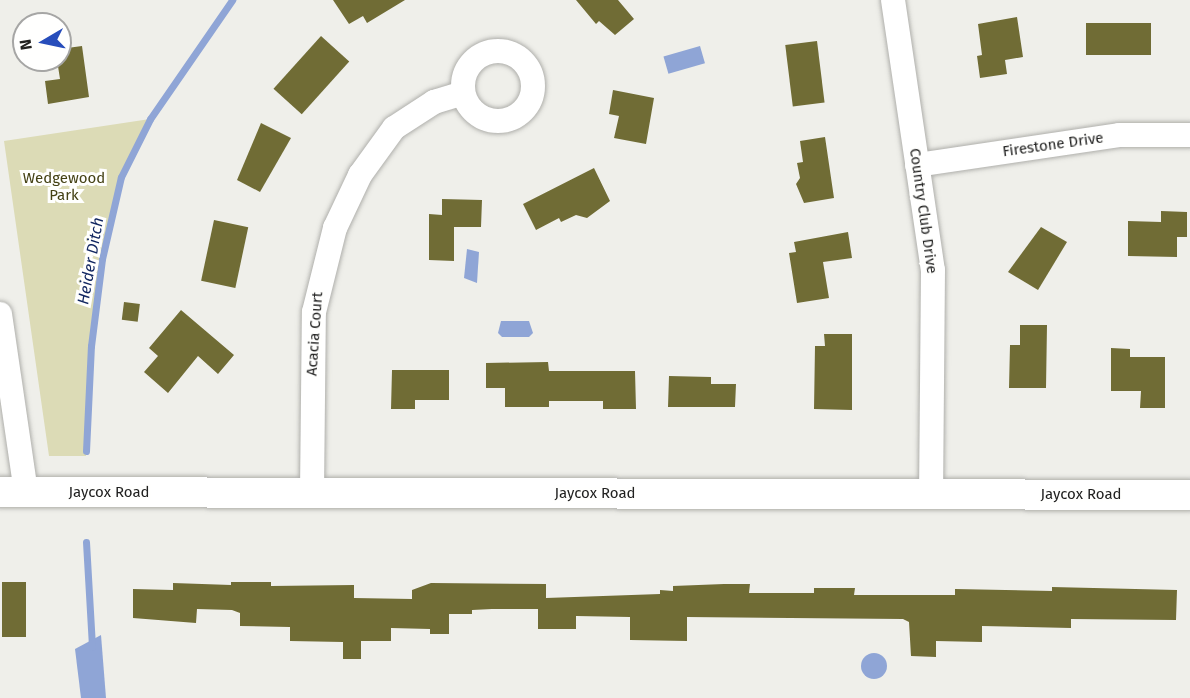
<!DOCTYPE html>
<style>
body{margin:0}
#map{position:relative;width:1190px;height:698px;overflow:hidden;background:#efefea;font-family:"Fira Sans",sans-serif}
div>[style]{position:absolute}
.green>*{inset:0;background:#dcdbb6}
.water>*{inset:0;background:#8fa5d6;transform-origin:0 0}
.round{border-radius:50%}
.stream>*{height:7px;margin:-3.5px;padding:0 3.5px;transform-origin:3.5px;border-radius:3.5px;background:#8fa5d6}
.building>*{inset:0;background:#706c35;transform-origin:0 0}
.roads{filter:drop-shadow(0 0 2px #afafab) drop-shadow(0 0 2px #afafab)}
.minor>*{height:24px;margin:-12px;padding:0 12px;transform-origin:12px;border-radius:12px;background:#fff}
.minor>.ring{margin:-12px;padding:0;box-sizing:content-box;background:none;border:24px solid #fff;border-radius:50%}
.tertiary>*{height:30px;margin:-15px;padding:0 15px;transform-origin:15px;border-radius:15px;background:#fff}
span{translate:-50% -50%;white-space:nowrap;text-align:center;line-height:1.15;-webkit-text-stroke:6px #fffffe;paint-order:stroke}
.street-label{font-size:15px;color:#212120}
.park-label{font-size:15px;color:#444114}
.water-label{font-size:16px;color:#122761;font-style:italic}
.north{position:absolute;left:12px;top:12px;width:60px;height:60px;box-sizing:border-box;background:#fffffe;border:2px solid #a6a6a5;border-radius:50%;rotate:261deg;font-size:16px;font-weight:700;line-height:24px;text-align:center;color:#212120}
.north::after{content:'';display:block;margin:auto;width:21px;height:27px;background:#274dbb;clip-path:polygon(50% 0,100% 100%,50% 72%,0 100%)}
</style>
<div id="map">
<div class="green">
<i style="clip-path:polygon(150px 119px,121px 177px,102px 259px,91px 346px,86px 456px,49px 456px,4px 141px)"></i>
</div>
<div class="water">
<i style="left:700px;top:46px;width:18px;height:38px;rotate:74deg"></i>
<i style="clip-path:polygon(467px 249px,479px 252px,477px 283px,464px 278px)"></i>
<i style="clip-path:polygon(501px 321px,529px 321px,533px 333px,529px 337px,502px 337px,498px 333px)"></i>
<i style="clip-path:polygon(101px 635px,106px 698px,81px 698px,75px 649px)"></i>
<i class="round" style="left:861px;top:653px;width:26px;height:26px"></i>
</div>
<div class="stream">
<i style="left:86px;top:451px;width:105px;rotate:-87.3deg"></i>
<i style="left:91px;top:346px;width:88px;rotate:-82.8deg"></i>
<i style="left:102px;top:259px;width:84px;rotate:-77deg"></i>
<i style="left:121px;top:177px;width:65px;rotate:-63.4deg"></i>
<i style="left:150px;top:119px;width:145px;rotate:-55.4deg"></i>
<i style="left:86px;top:542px;width:105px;rotate:86.7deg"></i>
</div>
<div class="building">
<i style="clip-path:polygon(333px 0,405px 0,367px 23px,363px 16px,349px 24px)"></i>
<i style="clip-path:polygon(576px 0,618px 0,634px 19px,615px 35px,599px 21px,596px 24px)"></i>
<i style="clip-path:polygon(1017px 17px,1023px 57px,1005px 60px,1007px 74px,980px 78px,977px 56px,982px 55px,978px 24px)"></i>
<i style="left:1151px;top:23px;width:32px;height:65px;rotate:90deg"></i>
<i style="left:321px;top:36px;width:38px;height:71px;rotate:42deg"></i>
<i style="left:817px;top:41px;width:62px;height:32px;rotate:83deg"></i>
<i style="clip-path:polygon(82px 46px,89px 97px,48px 104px,45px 81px,60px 79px,57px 60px,60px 60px,60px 49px)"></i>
<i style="clip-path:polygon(613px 90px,654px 98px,646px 144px,614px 138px,619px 116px,609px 114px)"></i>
<i style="clip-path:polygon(261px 123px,291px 138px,260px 192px,237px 180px)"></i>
<i style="clip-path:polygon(825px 137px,834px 198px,804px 203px,796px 184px,800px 178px,797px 163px,803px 162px,800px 141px)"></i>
<i style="clip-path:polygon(594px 168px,610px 201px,587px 218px,576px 215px,561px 222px,559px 218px,536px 230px,523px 204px)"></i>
<i style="clip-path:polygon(442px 199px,482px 200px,481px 227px,454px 227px,454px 261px,429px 260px,429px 214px,442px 215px)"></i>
<i style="clip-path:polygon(1161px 211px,1187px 212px,1187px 237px,1177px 237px,1177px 257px,1128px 256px,1128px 221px,1161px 222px)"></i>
<i style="left:214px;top:220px;width:35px;height:62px;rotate:12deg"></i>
<i style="clip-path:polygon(1041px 227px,1067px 242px,1038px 290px,1008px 272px)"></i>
<i style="clip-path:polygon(848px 232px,852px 258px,823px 262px,829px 298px,797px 303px,789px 253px,796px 252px,794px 242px)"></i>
<i style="left:124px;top:302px;width:16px;height:18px;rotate:7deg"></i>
<i style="clip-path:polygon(181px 310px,234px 355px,218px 374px,198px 356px,168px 393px,144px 372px,158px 356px,149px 348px)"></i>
<i style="clip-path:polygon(1020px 325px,1047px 325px,1046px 388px,1009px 388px,1010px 345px,1020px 345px)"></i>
<i style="clip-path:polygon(824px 334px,852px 334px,852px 410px,814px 409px,815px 346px,825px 346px)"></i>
<i style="clip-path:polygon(1111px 348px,1130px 349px,1130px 357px,1165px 357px,1165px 408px,1140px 408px,1141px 391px,1111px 391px)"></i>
<i style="clip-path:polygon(548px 362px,549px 371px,635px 371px,636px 409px,603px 409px,603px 401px,549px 401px,549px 407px,505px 407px,505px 388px,486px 388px,486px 363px)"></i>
<i style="clip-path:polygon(392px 370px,449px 370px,449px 400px,415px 400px,415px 409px,391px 409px)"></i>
<i style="clip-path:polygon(669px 376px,711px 377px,711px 384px,736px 384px,735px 407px,668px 407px)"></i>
<i style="left:2px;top:582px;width:24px;height:55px"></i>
<i style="clip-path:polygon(231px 582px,271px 582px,271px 586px,354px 585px,354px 598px,412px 599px,412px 590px,431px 583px,546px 584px,546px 598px,660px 594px,660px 590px,673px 591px,673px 586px,724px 584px,750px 584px,749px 593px,814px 593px,814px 588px,855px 588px,854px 595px,955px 595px,955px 589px,1052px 591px,1052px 587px,1177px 590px,1176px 620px,1071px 619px,1071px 628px,982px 626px,982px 642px,936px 641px,936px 657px,911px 656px,909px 622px,903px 619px,687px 617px,687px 641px,630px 640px,630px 617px,576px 616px,576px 629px,538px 629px,538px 609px,492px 609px,472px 610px,472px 614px,449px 614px,449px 634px,430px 634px,430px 629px,391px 628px,391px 641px,361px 641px,361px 659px,343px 659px,343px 642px,290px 641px,290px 627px,240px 626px,240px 613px,232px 610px,197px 609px,196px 623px,133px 618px,133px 589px,173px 590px,173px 583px,231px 585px)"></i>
</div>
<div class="roads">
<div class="minor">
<i style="left:893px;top:0;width:273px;rotate:81.6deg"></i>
<i style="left:933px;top:270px;width:225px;rotate:90.5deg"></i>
<i class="ring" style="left:463px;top:51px;width:46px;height:46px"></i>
<i style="left:917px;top:165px;width:204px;rotate:-8.4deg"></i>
<i style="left:1119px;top:135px;width:71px"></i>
<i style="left:0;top:314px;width:180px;rotate:81.7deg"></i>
<i style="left:312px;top:493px;width:181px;rotate:-89.4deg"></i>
<i style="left:314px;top:312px;width:87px;rotate:-76deg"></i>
<i style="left:335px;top:228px;width:59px;rotate:-64.7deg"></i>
<i style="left:360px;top:175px;width:58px;rotate:-54.1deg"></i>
<i style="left:394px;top:128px;width:48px;rotate:-33deg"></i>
<i style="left:434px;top:102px;width:30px;rotate:-17deg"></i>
</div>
<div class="tertiary">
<i style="left:0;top:492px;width:1190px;rotate:0.14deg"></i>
</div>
</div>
<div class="street-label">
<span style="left:1053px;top:145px;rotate:-8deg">Firestone Drive</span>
<span style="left:923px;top:211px;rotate:82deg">Country Club Drive</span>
<span style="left:315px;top:334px;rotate:-86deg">Acacia Court</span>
<span style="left:109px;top:493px">Jaycox Road</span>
<span style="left:595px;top:494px">Jaycox Road</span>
<span style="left:1081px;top:495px">Jaycox Road</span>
</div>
<div class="park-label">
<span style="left:64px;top:187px">Wedgewood<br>Park</span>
</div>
<div class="water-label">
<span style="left:91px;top:261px;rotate:-80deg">Heider Ditch</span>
</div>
<div class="north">N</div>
</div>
